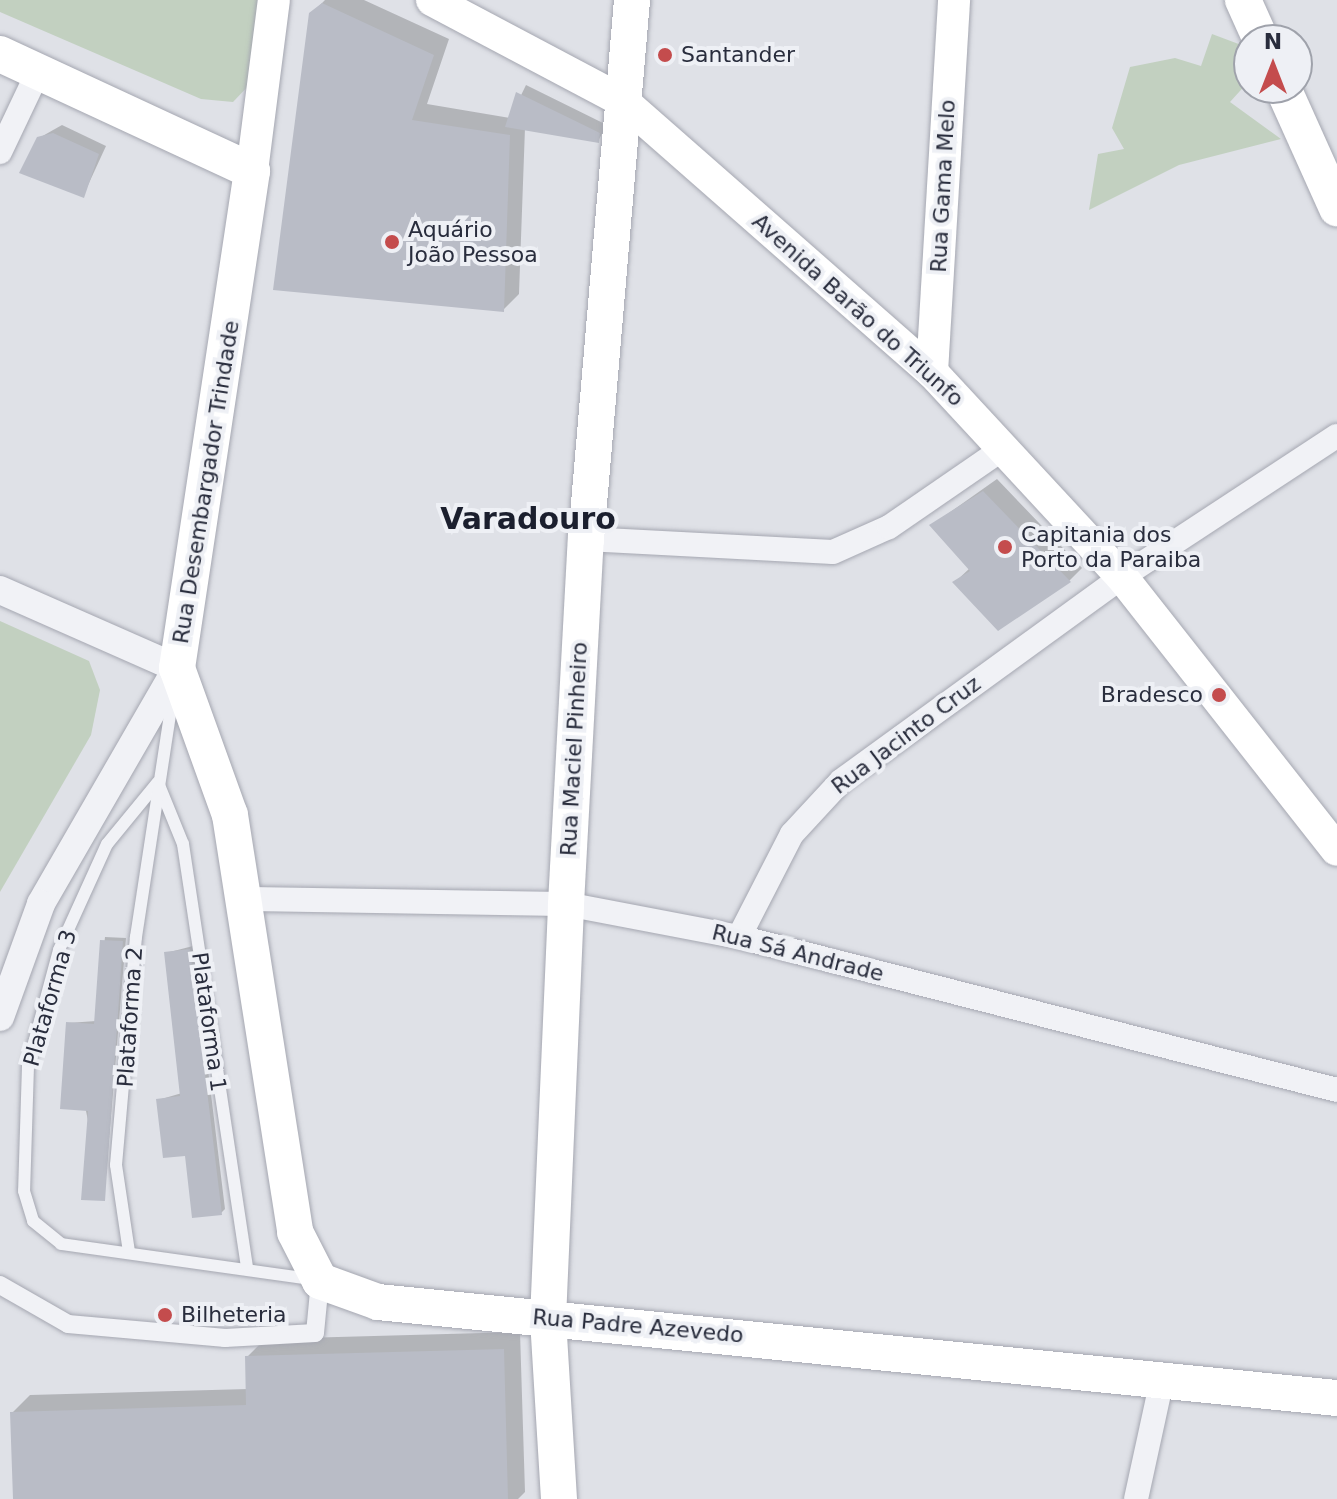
<!DOCTYPE html>
<meta charset="utf-8">
<style>
body{margin:0}
#map{position:relative;width:1337px;height:1499px;overflow:hidden;background:#dfe1e7;font-family:"DejaVu Sans",sans-serif}
div>[style]{position:absolute}
.green>*{inset:0;background:#c2d0c0}
.shadow>*{inset:0;background:#0003}
.building>*{inset:0;background:#b9bcc6}
.roads{filter:drop-shadow(0 0 2px #a5a7b1) drop-shadow(0 0 2px #a5a7b1)}
.service>*{height:12px;margin:-6px;padding:0 6px;transform-origin:6px;border-radius:6px;background:#f1f2f6}
.pedestrian>*{height:18px;margin:-9px;padding:0 9px;transform-origin:9px;border-radius:9px;background:#f1f2f6}
.minor>*{height:24px;margin:-12px;padding:0 12px;transform-origin:12px;border-radius:12px;background:#f1f2f6}
.tertiary>*{height:28px;margin:-14px;padding:0 14px;transform-origin:14px;border-radius:14px;background:#f1f2f6}
.secondary>*{height:32px;margin:-16px;padding:0 16px;transform-origin:16px;border-radius:16px;background:#fff}
.primary>*{height:36px;margin:-18px;padding:0 18px;transform-origin:18px;border-radius:18px;background:#fff}
.dots>*{width:22px;height:22px;translate:-50% -50%;box-sizing:border-box;border:4px solid #eef0f5;border-radius:50%}
span{translate:-50% -50%;white-space:nowrap;text-align:center;line-height:1.15;-webkit-text-stroke:8px #eef0f5;paint-order:stroke}
.poi-label{font-size:22px;color:#292d3d}
.left{translate:0 -50%;text-align:left}
.right{translate:-100% -50%;text-align:right}
.street-label{font-size:22px;color:#292d3d}
.district-label{font-size:30px;color:#1b1f2e;font-weight:700}
.north{position:absolute;left:1233px;top:24px;width:80px;height:80px;box-sizing:border-box;background:#eef0f5;border:2px solid #9fa2ab;border-radius:50%;rotate:0deg;font-size:22px;font-weight:700;line-height:32px;text-align:center;color:#292d3d}
.north::after{content:'';display:block;margin:auto;width:28px;height:36px;background:#c44c4d;clip-path:polygon(50% 0,100% 100%,50% 72%,0 100%)}
</style>
<div id="map">
<div class="green">
<i style="clip-path:polygon(0 0,264px 0,252px 82px,233px 102px,201px 99px,0 12px)"></i>
<i style="clip-path:polygon(1212px 34px,1244px 46px,1249px 81px,1230px 102px,1281px 139px,1179px 165px,1089px 210px,1098px 154px,1124px 149px,1112px 128px,1130px 67px,1175px 58px,1201px 66px)"></i>
<i style="clip-path:polygon(0 621px,89px 661px,100px 690px,91px 735px,0 892px)"></i>
</div>
<div class="shadow">
<i style="clip-path:polygon(325px 0,364px 0,449px 39px,427px 104px,510px 118px,526px 85px,607px 125px,598px 141px,525px 128px,519px 294px,503px 310px,311px 14px)"></i>
<i style="clip-path:polygon(62px 125px,106px 146px,83px 196px,39px 138px)"></i>
<i style="clip-path:polygon(997px 479px,1082px 568px,1069px 581px,955px 582px,970px 568px,932px 525px)"></i>
<i style="clip-path:polygon(105px 937px,126px 938px,104px 1199px,68px 1023px,96px 1021px)"></i>
<i style="clip-path:polygon(193px 946px,225px 1209px,221px 1213px,158px 1100px,182px 1093px,166px 953px)"></i>
<i style="clip-path:polygon(520px 1332px,525px 1492px,518px 1499px,15px 1499px,12px 1413px,30px 1395px,248px 1389px,247px 1357px,265px 1339px)"></i>
</div>
<div class="building">
<i style="clip-path:polygon(322px 3px,434px 55px,412px 120px,510px 135px,504px 312px,273px 290px,309px 13px)"></i>
<i style="clip-path:polygon(516px 92px,600px 133px,599px 143px,505px 127px)"></i>
<i style="clip-path:polygon(53px 133px,99px 154px,84px 198px,19px 173px,37px 137px)"></i>
<i style="clip-path:polygon(983px 491px,1071px 582px,998px 631px,952px 582px,970px 571px,929px 525px)"></i>
<i style="clip-path:polygon(100px 940px,123px 941px,105px 1201px,81px 1200px,88px 1111px,60px 1109px,66px 1022px,94px 1024px)"></i>
<i style="clip-path:polygon(190px 949px,222px 1215px,192px 1218px,185px 1156px,163px 1158px,156px 1099px,180px 1096px,164px 952px)"></i>
<i style="clip-path:polygon(504px 1349px,508px 1499px,13px 1499px,10px 1412px,246px 1405px,245px 1356px)"></i>
</div>
<div class="roads">
<div class="service">
<i style="left:158px;top:782px;width:80px;rotate:129.4deg"></i>
<i style="left:107px;top:844px;width:116px;rotate:114.4deg"></i>
<i style="left:59px;top:950px;width:120px;rotate:105deg"></i>
<i style="left:28px;top:1066px;width:125px;rotate:91.8deg"></i>
<i style="left:24px;top:1191px;width:31px;rotate:73deg"></i>
<i style="left:33px;top:1221px;width:36px;rotate:39deg"></i>
<i style="left:61px;top:1244px;width:252px;rotate:8deg"></i>
<i style="left:159px;top:785px;width:64px;rotate:67.9deg"></i>
<i style="left:183px;top:844px;width:427px;rotate:81.4deg"></i>
<i style="left:129px;top:1252px;width:88px;rotate:-98.5deg"></i>
<i style="left:116px;top:1165px;width:229px;rotate:-85deg"></i>
<i style="left:136px;top:937px;width:246px;rotate:-81.3deg"></i>
</div>
<div class="pedestrian">
<i style="left:0;top:1285px;width:78px;rotate:29.8deg"></i>
<i style="left:68px;top:1324px;width:158px;rotate:5.1deg"></i>
<i style="left:225px;top:1338px;width:90px;rotate:-3.2deg"></i>
<i style="left:315px;top:1333px;width:52px;rotate:-84.5deg"></i>
</div>
<div class="minor">
<i style="left:0;top:152px;width:89px;rotate:-64.6deg"></i>
<i style="left:586px;top:539px;width:247px;rotate:3deg"></i>
<i style="left:833px;top:552px;width:61px;rotate:-24.1deg"></i>
<i style="left:889px;top:527px;width:140px;rotate:-34.5deg"></i>
<i style="left:247px;top:899px;width:319px;rotate:0.9deg"></i>
<i style="left:566px;top:904px;width:176px;rotate:10.8deg"></i>
<i style="left:739px;top:937px;width:617px;rotate:14.35deg"></i>
<i style="left:739px;top:937px;width:116px;rotate:-62.8deg"></i>
<i style="left:792px;top:834px;width:72px;rotate:-47.2deg"></i>
<i style="left:841px;top:781px;width:347px;rotate:-36deg"></i>
<i style="left:1122px;top:577px;width:257px;rotate:-33.3deg"></i>
<i style="left:1136px;top:1499px;width:127px;rotate:-77.7deg"></i>
</div>
<div class="tertiary">
<i style="left:0;top:590px;width:193px;rotate:23.8deg"></i>
<i style="left:177px;top:668px;width:272px;rotate:120deg"></i>
<i style="left:41px;top:904px;width:120px;rotate:109.9deg"></i>
</div>
<div class="secondary">
<i style="left:432px;top:0;width:216px;rotate:27.9deg"></i>
<i style="left:623px;top:101px;width:411px;rotate:41.3deg"></i>
<i style="left:932px;top:372px;width:280px;rotate:47.2deg"></i>
<i style="left:1122px;top:577px;width:347px;rotate:51.8deg"></i>
<i style="left:252px;top:171px;width:172px;rotate:-82.7deg"></i>
<i style="left:932px;top:372px;width:373px;rotate:-86.6deg"></i>
</div>
<div class="primary">
<i style="left:1243px;top:0;width:44px;rotate:65.8deg"></i>
<i style="left:0;top:54px;width:278px;rotate:24.9deg"></i>
<i style="left:252px;top:171px;width:503px;rotate:98.58deg"></i>
<i style="left:177px;top:668px;width:156px;rotate:70.2deg"></i>
<i style="left:230px;top:815px;width:422px;rotate:81.1deg"></i>
<i style="left:295px;top:1232px;width:55px;rotate:63deg"></i>
<i style="left:320px;top:1281px;width:62px;rotate:19.9deg"></i>
<i style="left:378px;top:1302px;width:964px;rotate:5.72deg"></i>
<i style="left:1283px;top:88px;width:132px;rotate:65.8deg"></i>
<i style="left:559px;top:1499px;width:180px;rotate:-93.5deg"></i>
<i style="left:548px;top:1319px;width:415px;rotate:-87.5deg"></i>
<i style="left:566px;top:904px;width:366px;rotate:-86.9deg"></i>
<i style="left:586px;top:539px;width:541px;rotate:-85.12deg"></i>
</div>
</div>
<div class="dots">
<i style="left:665px;top:55px;background:#c44c4d"></i>
<i style="left:392px;top:242px;background:#c44c4d"></i>
<i style="left:1005px;top:547px;background:#c44c4d"></i>
<i style="left:1219px;top:695px;background:#c44c4d"></i>
<i style="left:165px;top:1315px;background:#c44c4d"></i>
</div>
<div class="poi-label">
<span class="left" style="left:681px;top:55px">Santander</span>
<span class="left" style="left:408px;top:242px">Aquário<br>João Pessoa</span>
<span class="left" style="left:1021px;top:547px">Capitania dos<br>Porto da Paraiba</span>
<span class="right" style="left:1203px;top:695px">Bradesco</span>
<span class="left" style="left:181px;top:1315px">Bilheteria</span>
</div>
<div class="street-label">
<span style="left:943px;top:186px;rotate:-87deg">Rua Gama Melo</span>
<span style="left:858px;top:310px;rotate:42deg">Avenida Barão do Triunfo</span>
<span style="left:206px;top:482px;rotate:-81deg">Rua Desembargador Trindade</span>
<span style="left:906px;top:735px;rotate:-37deg">Rua Jacinto Cruz</span>
<span style="left:574px;top:749px;rotate:-87deg">Rua Maciel Pinheiro</span>
<span style="left:798px;top:953px;rotate:14deg">Rua Sá Andrade</span>
<span style="left:50px;top:998px;rotate:-74deg">Plataforma 3</span>
<span style="left:130px;top:1017px;rotate:-86deg">Plataforma 2</span>
<span style="left:209px;top:1022px;rotate:82deg">Plataforma 1</span>
<span style="left:638px;top:1326px;rotate:5deg">Rua Padre Azevedo</span>
</div>
<div class="district-label">
<span style="left:528px;top:519px">Varadouro</span>
</div>
<div class="north">N</div>
</div>
